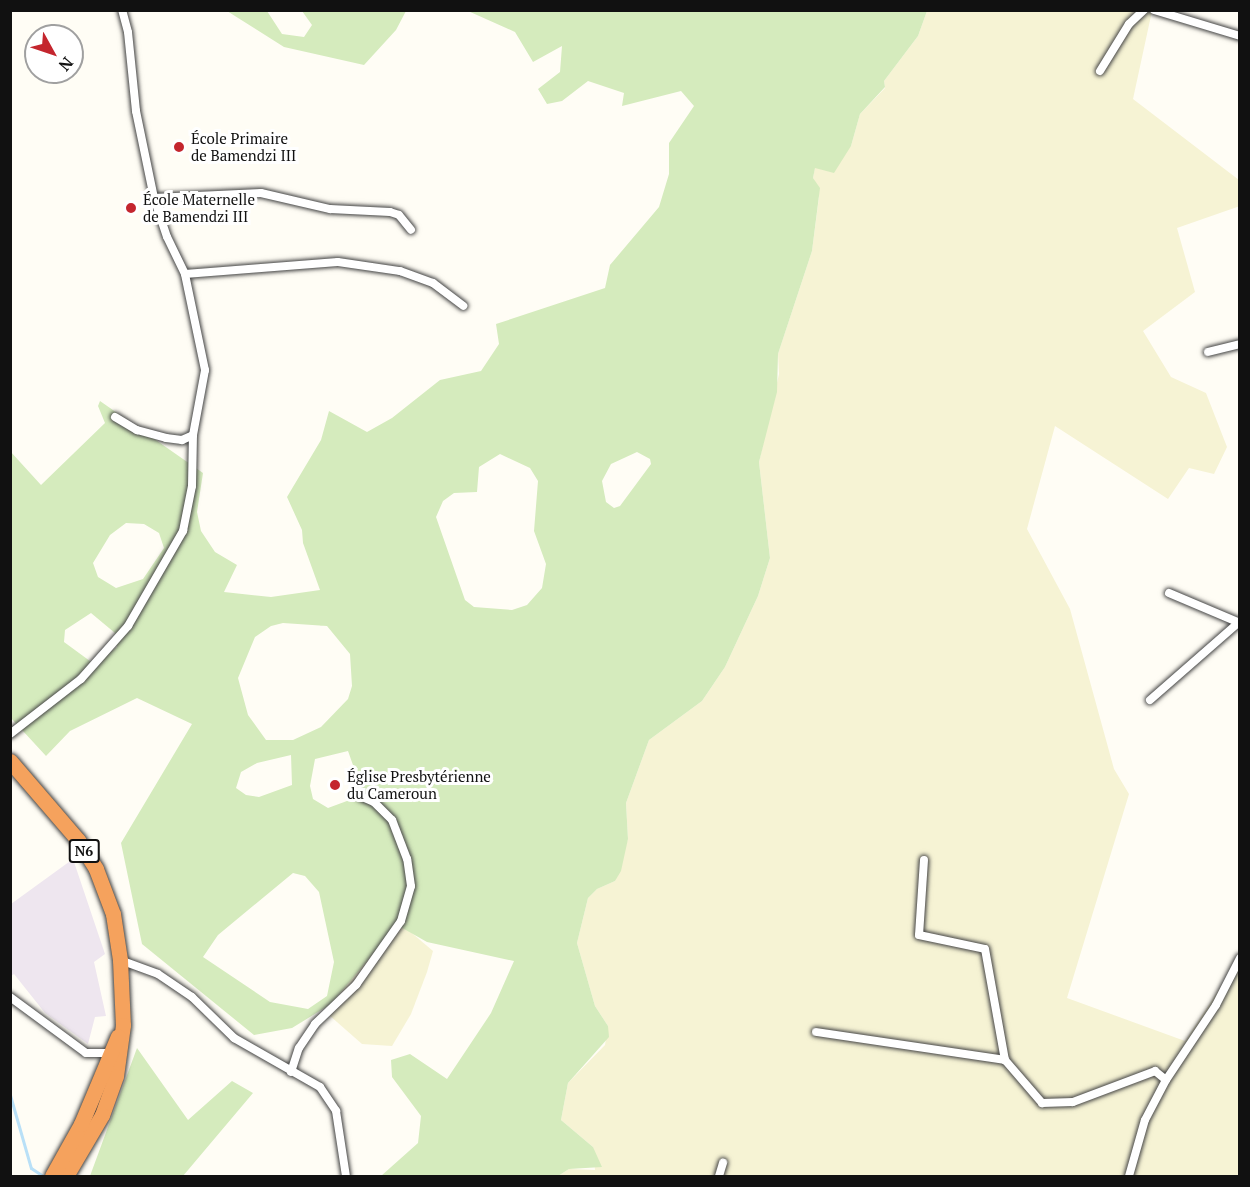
<!DOCTYPE html>
<meta charset="utf-8">
<style>
body{margin:0}
#map{position:relative;width:1250px;height:1187px;overflow:hidden;background:#fffdf5;font-family:"PT Serif",serif}
div>[style]{position:absolute}
.industrial>*{inset:0;background:#eee6ef}
.farmland>*{inset:0;background:#f6f3d4}
.green>*{inset:0;background:#d5ebbd}
.stream>*{height:3px;margin:-1.5px;padding:0 1.5px;transform-origin:1.5px;border-radius:1.5px;background:#b9e0f7}
.roads{filter:drop-shadow(0 0 2px #444) drop-shadow(0 0 2px #444)}
.street>*{height:8px;margin:-4px;padding:0 4px;transform-origin:4px;border-radius:4px;background:#fff}
.highway>*{height:15px;margin:-7.5px;padding:0 7.5px;transform-origin:7.5px;border-radius:7.5px;background:#f5a25d}
.dots>*{width:16px;height:16px;translate:-50% -50%;box-sizing:border-box;border:3px solid #fff;border-radius:50%}
span{translate:-50% -50%;white-space:nowrap;text-align:center;line-height:1.15;-webkit-text-stroke:6px #fff;paint-order:stroke}
.shield-label span{padding:2px 4px;background:#fff;border:2px solid;border-radius:4px;-webkit-text-stroke-width:0}
.shield-label{font-size:14px;color:#111;font-weight:700}
.poi-label{font-size:15px;color:#111}
.left{translate:0 -50%;text-align:left}
.frame{position:absolute;inset:0;border:12px solid #111;pointer-events:none}
.north{position:absolute;left:24px;top:24px;width:60px;height:60px;box-sizing:border-box;background:#fff;border:2px solid #a0a0a0;border-radius:50%;rotate:130deg;font-size:16px;font-weight:700;line-height:24px;text-align:center;color:#111}
.north::after{content:'';display:block;margin:auto;width:21px;height:27px;background:#c4262e;clip-path:polygon(50% 0,100% 100%,50% 72%,0 100%)}
</style>
<div id="map">
<div class="industrial">
<i style="clip-path:polygon(73px 859px,105px 954px,94px 962px,106px 1016px,95px 1017px,88px 1044px,45px 1013px,14px 974px,11px 976px,11px 904px)"></i>
</div>
<div class="farmland">
<i style="clip-path:polygon(927px 11px,1152px 11px,1133px 99px,1239px 180px,1240px 206px,1177px 228px,1195px 292px,1143px 331px,1171px 377px,1206px 393px,1227px 447px,1214px 474px,1189px 468px,1168px 499px,1055px 426px,1027px 529px,1070px 609px,1114px 769px,1129px 794px,1067px 998px,1185px 1041px,1239px 959px,1239px 1176px,558px 1176px,569px 1169px,595px 1170px,593px 1147px,561px 1120px,568px 1083px,605px 1045px,608px 1026px,595px 1006px,577px 943px,588px 898px,597px 889px,615px 881px,628px 839px,626px 803px,649px 740px,702px 701px,725px 667px,758px 596px,770px 558px,759px 462px,779px 374px,778px 354px,812px 251px,819px 197px,813px 178px,815px 167px,851px 146px,860px 114px,885px 88px,884px 81px,918px 36px)"></i>
<i style="clip-path:polygon(400px 923px,433px 951px,427px 972px,411px 1014px,392px 1046px,362px 1044px,329px 1015px,359px 957px)"></i>
</div>
<div class="green">
<i style="clip-path:polygon(227px 11px,267px 11px,282px 34px,304px 37px,312px 25px,302px 11px,406px 11px,396px 30px,364px 65px,284px 47px)"></i>
<i style="clip-path:polygon(evenodd,468px 11px,927px 11px,918px 36px,884px 81px,885px 87px,860px 114px,851px 146px,834px 173px,815px 168px,813px 178px,820px 188px,812px 251px,778px 354px,777px 392px,759px 462px,770px 558px,758px 596px,725px 667px,702px 701px,649px 740px,626px 803px,628px 839px,621px 871px,615px 881px,597px 889px,588px 898px,577px 943px,595px 1006px,608px 1026px,609px 1037px,568px 1083px,561px 1120px,593px 1147px,602px 1167px,569px 1169px,558px 1176px,381px 1176px,418px 1143px,421px 1116px,392px 1077px,391px 1060px,410px 1054px,447px 1079px,491px 1013px,514px 961px,427px 942px,397px 925px,331px 1004px,292px 1028px,254px 1035px,142px 944px,121px 843px,192px 724px,137px 698px,70px 731px,46px 756px,11px 718px,10px 451px,41px 485px,105px 423px,98px 406px,100px 401px,203px 473px,197px 512px,201px 531px,215px 552px,237px 565px,224px 592px,271px 597px,320px 590px,303px 543px,302px 530px,287px 497px,321px 440px,329px 411px,367px 432px,392px 418px,440px 380px,481px 371px,499px 344px,496px 324px,605px 288px,610px 265px,659px 207px,669px 174px,669px 143px,694px 106px,681px 91px,622px 106px,624px 93px,588px 81px,562px 101px,547px 104px,538px 89px,560px 72px,562px 46px,533px 62px,515px 32px,468px 11px,637px 452px,650px 459px,651px 464px,620px 506px,614px 508px,606px 502px,602px 481px,611px 464px,637px 452px,468px 11px,500px 454px,530px 468px,538px 481px,534px 531px,546px 564px,542px 588px,527px 605px,512px 610px,474px 607px,465px 600px,436px 517px,443px 501px,454px 493px,477px 492px,479px 467px,500px 454px,468px 11px,126px 523px,144px 524px,159px 533px,164px 548px,143px 579px,116px 588px,98px 577px,93px 563px,110px 535px,126px 523px,468px 11px,91px 613px,115px 633px,117px 647px,94px 664px,64px 642px,65px 630px,91px 613px,468px 11px,283px 623px,327px 626px,350px 654px,352px 686px,348px 699px,321px 727px,293px 740px,266px 740px,248px 715px,238px 678px,255px 637px,271px 626px,283px 623px,468px 11px,348px 751px,359px 782px,355px 798px,328px 808px,313px 799px,310px 786px,315px 759px,348px 751px,468px 11px,291px 755px,292px 785px,259px 797px,246px 795px,236px 788px,241px 772px,257px 763px,291px 755px,468px 11px,293px 873px,305px 876px,319px 892px,334px 962px,327px 996px,308px 1009px,270px 1002px,203px 957px,218px 935px,293px 873px)"></i>
<i style="clip-path:polygon(137px 1048px,188px 1120px,232px 1081px,253px 1093px,183px 1176px,90px 1176px)"></i>
</div>
<div class="stream">
<i style="left:10px;top:1095px;width:76px;rotate:74deg"></i>
<i style="left:31px;top:1168px;width:14px;rotate:34deg"></i>
</div>
<div class="roads">
<div class="street">
<i style="left:1154px;top:10px;width:90px;rotate:16.8deg"></i>
<i style="left:1100px;top:71px;width:55px;rotate:-58.3deg"></i>
<i style="left:1129px;top:24px;width:21px;rotate:-43deg"></i>
<i style="left:154px;top:198px;width:107px;rotate:-2.7deg"></i>
<i style="left:261px;top:193px;width:71px;rotate:13.1deg"></i>
<i style="left:330px;top:209px;width:60px;rotate:2.9deg"></i>
<i style="left:390px;top:212px;width:9px;rotate:18deg"></i>
<i style="left:399px;top:215px;width:19px;rotate:51deg"></i>
<i style="left:185px;top:274px;width:153px;rotate:-4.5deg"></i>
<i style="left:338px;top:262px;width:63px;rotate:8.3deg"></i>
<i style="left:400px;top:271px;width:35px;rotate:20deg"></i>
<i style="left:433px;top:283px;width:38px;rotate:37deg"></i>
<i style="left:1208px;top:352px;width:33px;rotate:-14deg"></i>
<i style="left:115px;top:417px;width:26px;rotate:31deg"></i>
<i style="left:137px;top:430px;width:30px;rotate:15deg"></i>
<i style="left:166px;top:438px;width:16px;rotate:7deg"></i>
<i style="left:182px;top:440px;width:12px;rotate:-24deg"></i>
<i style="left:1169px;top:593px;width:77px;rotate:22.9deg"></i>
<i style="left:1150px;top:700px;width:117px;rotate:-41.2deg"></i>
<i style="left:10px;top:734px;width:90px;rotate:-37.8deg"></i>
<i style="left:81px;top:679px;width:71px;rotate:-48.4deg"></i>
<i style="left:128px;top:626px;width:110px;rotate:-59.9deg"></i>
<i style="left:183px;top:531px;width:46px;rotate:-78.7deg"></i>
<i style="left:192px;top:486px;width:51px;rotate:-88.9deg"></i>
<i style="left:193px;top:435px;width:66px;rotate:-79.5deg"></i>
<i style="left:205px;top:370px;width:98px;rotate:-101.8deg"></i>
<i style="left:185px;top:274px;width:41px;rotate:-115.9deg"></i>
<i style="left:167px;top:237px;width:41px;rotate:-108.4deg"></i>
<i style="left:154px;top:198px;width:89px;rotate:-101.7deg"></i>
<i style="left:136px;top:111px;width:79px;rotate:-95.8deg"></i>
<i style="left:128px;top:32px;width:23px;rotate:-105deg"></i>
<i style="left:924px;top:860px;width:75px;rotate:93.8deg"></i>
<i style="left:919px;top:935px;width:67px;rotate:12deg"></i>
<i style="left:985px;top:949px;width:113px;rotate:79.8deg"></i>
<i style="left:1005px;top:1060px;width:57px;rotate:49.3deg"></i>
<i style="left:1042px;top:1103px;width:31px;rotate:-2deg"></i>
<i style="left:1073px;top:1102px;width:88px;rotate:-20.7deg"></i>
<i style="left:1155px;top:1071px;width:14px;rotate:39deg"></i>
<i style="left:120px;top:960px;width:40px;rotate:20.2deg"></i>
<i style="left:158px;top:974px;width:41px;rotate:34.1deg"></i>
<i style="left:192px;top:997px;width:59px;rotate:44.3deg"></i>
<i style="left:234px;top:1038px;width:99px;rotate:29.7deg"></i>
<i style="left:320px;top:1087px;width:29px;rotate:56deg"></i>
<i style="left:336px;top:1111px;width:66px;rotate:81.3deg"></i>
<i style="left:10px;top:997px;width:94px;rotate:36.4deg"></i>
<i style="left:86px;top:1053px;width:24px"></i>
<i style="left:816px;top:1032px;width:191px;rotate:8.4deg"></i>
<i style="left:291px;top:1072px;width:25px;rotate:-72deg"></i>
<i style="left:299px;top:1048px;width:29px;rotate:-56deg"></i>
<i style="left:315px;top:1024px;width:57px;rotate:-43.6deg"></i>
<i style="left:356px;top:985px;width:78px;rotate:-54.9deg"></i>
<i style="left:401px;top:921px;width:36px;rotate:-74deg"></i>
<i style="left:411px;top:886px;width:27px;rotate:-98deg"></i>
<i style="left:407px;top:859px;width:42px;rotate:-111deg"></i>
<i style="left:392px;top:820px;width:25px;rotate:-135deg"></i>
<i style="left:374px;top:802px;width:15px;rotate:-157deg"></i>
<i style="left:719px;top:1176px;width:14px;rotate:-73deg"></i>
<i style="left:1129px;top:1176px;width:58px;rotate:-74.1deg"></i>
<i style="left:1145px;top:1120px;width:45px;rotate:-62.3deg"></i>
<i style="left:1166px;top:1080px;width:90px;rotate:-56.3deg"></i>
<i style="left:1216px;top:1005px;width:53px;rotate:-62.9deg"></i>
</div>
<div class="highway">
<i style="left:10px;top:761px;width:104px;rotate:49.3deg"></i>
<i style="left:78px;top:840px;width:34px;rotate:58deg"></i>
<i style="left:96px;top:869px;width:48px;rotate:69.3deg"></i>
<i style="left:113px;top:914px;width:47px;rotate:81.3deg"></i>
<i style="left:120px;top:960px;width:65px;rotate:87.4deg"></i>
<i style="left:123px;top:1025px;width:51px;rotate:97.8deg"></i>
<i style="left:116px;top:1076px;width:41px;rotate:109.7deg"></i>
<i style="left:102px;top:1115px;width:71px;rotate:120.5deg"></i>
<i style="left:52px;top:1176px;width:60px;rotate:-60.9deg"></i>
<i style="left:81px;top:1124px;width:95px;rotate:-67.2deg"></i>
</div>
</div>
<div class="dots">
<i style="left:179px;top:147px;background:#c4262e"></i>
<i style="left:131px;top:208px;background:#c4262e"></i>
<i style="left:335px;top:785px;background:#c4262e"></i>
</div>
<div class="shield-label">
<span style="left:84px;top:851px">N6</span>
</div>
<div class="poi-label">
<span class="left" style="left:191px;top:147px">École Primaire<br>de Bamendzi III</span>
<span class="left" style="left:143px;top:208px">École Maternelle<br>de Bamendzi III</span>
<span class="left" style="left:347px;top:785px">Église Presbytérienne<br>du Cameroun</span>
</div>
<div class="frame"></div>
<div class="north">N</div>
</div>
